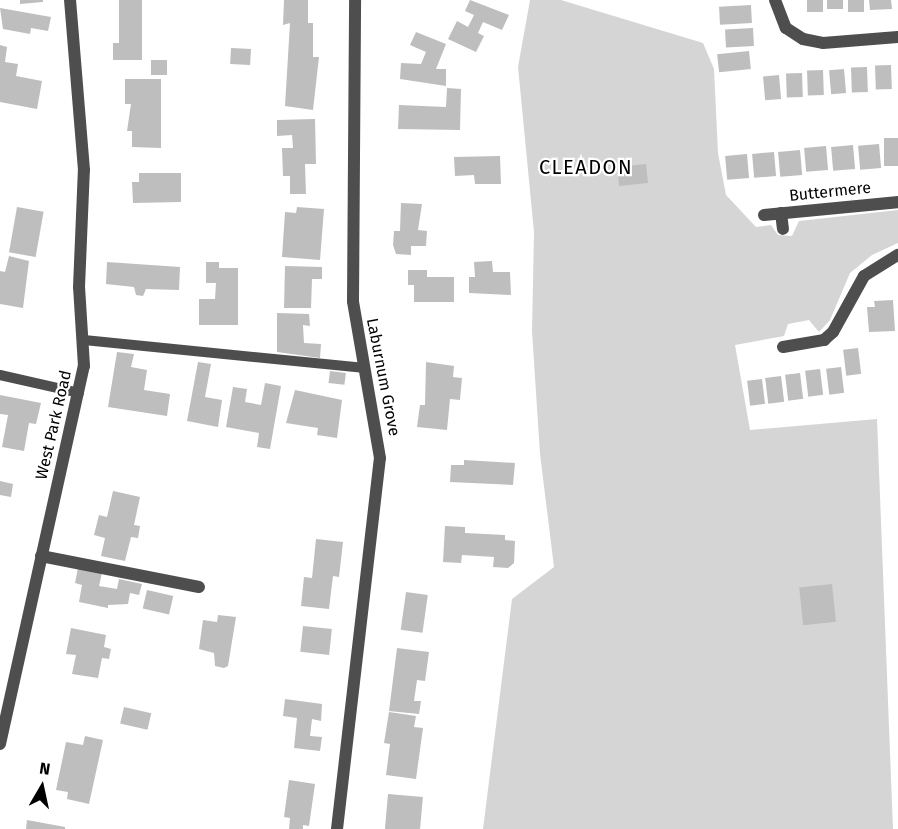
<!DOCTYPE html>
<style>
body{margin:0}
#map{position:relative;width:898px;height:829px;overflow:hidden;background:#fff;font-family:"Fira Sans",sans-serif}
div>[style]{position:absolute}
.green>*{inset:0;background:#d5d5d5}
.building>*{inset:0;background:#bebebe;transform-origin:0 0}
.lane>*{height:10px;margin:-5px;padding:0 5px;transform-origin:5px;border-radius:5px;background:#4e4e4e}
.street>*{height:12px;margin:-6px;padding:0 6px;transform-origin:6px;border-radius:6px;background:#4e4e4e}
span{translate:-50% -50%;white-space:nowrap;text-align:center;line-height:1.15;-webkit-text-stroke:4.5px #fff;paint-order:stroke}
.street-label{font-size:16px;color:#000}
.quarter-label{font-size:20px;color:#000;letter-spacing:1.5px}
.north{position:absolute;left:12px;top:757px;width:60px;height:60px;-webkit-text-stroke:4px #fff;paint-order:stroke;rotate:9deg;font-size:16px;font-weight:700;line-height:24px;text-align:center;color:#000}
.north::after{content:'';display:block;margin:auto;width:21px;height:27px;background:#000;clip-path:polygon(50% 0,100% 100%,50% 72%,0 100%)}
</style>
<div id="map">
<div class="green">
<i style="clip-path:polygon(530px 0,561px 0,703px 43px,714px 69px,718px 153px,726px 195px,756px 227px,771px 225px,778px 235px,792px 236px,799px 221px,898px 210px,898px 243px,872px 255px,850px 273px,830px 320px,819px 332px,809px 320px,788px 324px,784px 336px,735px 345px,750px 430px,877px 419px,893px 829px,483px 829px,512px 599px,554px 567px,540px 454px,532px 331px,534px 232px,518px 67px)"></i>
</div>
<div class="building">
<i style="clip-path:polygon(20px 0,43px 0,43px 2px,20px 4px)"></i>
<i style="clip-path:polygon(119px 0,142px 0,142px 60px,113px 60px,113px 43px,119px 43px)"></i>
<i style="clip-path:polygon(284px 0,308px 0,308px 23px,313px 23px,313px 57px,319px 57px,313px 110px,285px 106px,290px 23px,283px 25px)"></i>
<i style="clip-path:polygon(470px 0,509px 15px,502px 30px,483px 22px,478px 33px,484px 36px,476px 52px,448px 39px,457px 21px,468px 27px,474px 15px,465px 11px)"></i>
<i style="left:807px;top:0;width:16px;height:12px"></i>
<i style="left:827px;top:0;width:16px;height:9px"></i>
<i style="left:848px;top:0;width:16px;height:12px"></i>
<i style="clip-path:polygon(869px 0,891px 0,892px 9px,870px 10px)"></i>
<i style="left:751px;top:5px;width:18px;height:32px;rotate:87deg"></i>
<i style="clip-path:polygon(0 8px,51px 17px,48px 31px,31px 28px,30px 34px,3px 29px)"></i>
<i style="left:753px;top:28px;width:18px;height:28px;rotate:87deg"></i>
<i style="clip-path:polygon(416px 32px,446px 44px,436px 69px,446px 69px,446px 86px,400px 79px,401px 63px,421px 64px,426px 52px,410px 45px)"></i>
<i style="clip-path:polygon(0 45px,7px 47px,5px 62px,18px 64px,16px 76px,42px 81px,37px 109px,0 102px)"></i>
<i style="left:231px;top:48px;width:20px;height:16px;rotate:3deg"></i>
<i style="left:749px;top:51px;width:18px;height:32px;rotate:84deg"></i>
<i style="left:151px;top:60px;width:16px;height:15px"></i>
<i style="left:891px;top:65px;width:24px;height:16px;rotate:88deg"></i>
<i style="left:867px;top:67px;width:25px;height:16px;rotate:88deg"></i>
<i style="left:844px;top:69px;width:24px;height:15px;rotate:85deg"></i>
<i style="left:823px;top:70px;width:25px;height:16px;rotate:88deg"></i>
<i style="left:802px;top:73px;width:24px;height:16px;rotate:88deg"></i>
<i style="left:779px;top:75px;width:24px;height:16px;rotate:85deg"></i>
<i style="clip-path:polygon(125px 79px,161px 79px,161px 148px,132px 147px,132px 131px,127px 131px,131px 104px,125px 104px)"></i>
<i style="clip-path:polygon(447px 88px,461px 89px,460px 130px,398px 129px,399px 105px,446px 107px)"></i>
<i style="clip-path:polygon(315px 119px,316px 164px,305px 164px,306px 194px,290px 194px,290px 176px,283px 176px,282px 148px,293px 148px,292px 135px,277px 136px,277px 120px)"></i>
<i style="left:884px;top:138px;width:14px;height:28px"></i>
<i style="left:879px;top:144px;width:24px;height:21px;rotate:85deg"></i>
<i style="left:853px;top:145px;width:24px;height:22px;rotate:85deg"></i>
<i style="left:826px;top:146px;width:24px;height:22px;rotate:85deg"></i>
<i style="left:800px;top:150px;width:25px;height:22px;rotate:85deg"></i>
<i style="left:774px;top:152px;width:24px;height:22px;rotate:85deg"></i>
<i style="left:747px;top:154px;width:24px;height:22px;rotate:85deg"></i>
<i style="clip-path:polygon(500px 156px,501px 184px,475px 184px,474px 175px,455px 176px,454px 157px)"></i>
<i style="left:646px;top:164px;width:19px;height:29px;rotate:84deg"></i>
<i style="clip-path:polygon(139px 173px,181px 173px,181px 202px,133px 203px,132px 182px,139px 182px)"></i>
<i style="clip-path:polygon(401px 203px,422px 204px,418px 230px,427px 231px,426px 246px,411px 246px,411px 255px,396px 254px,393px 245px,394px 231px,400px 231px)"></i>
<i style="left:17px;top:207px;width:27px;height:46px;rotate:10deg"></i>
<i style="clip-path:polygon(297px 207px,324px 209px,320px 260px,282px 257px,285px 212px,296px 213px)"></i>
<i style="clip-path:polygon(9px 256px,29px 261px,23px 308px,0 304px,0 271px,5px 272px)"></i>
<i style="clip-path:polygon(492px 261px,493px 272px,510px 272px,511px 295px,469px 293px,469px 277px,475px 277px,474px 262px)"></i>
<i style="clip-path:polygon(107px 262px,180px 267px,179px 290px,146px 289px,143px 296px,136px 295px,134px 287px,106px 284px)"></i>
<i style="clip-path:polygon(206px 262px,219px 262px,219px 268px,238px 268px,238px 325px,199px 325px,199px 299px,215px 299px,216px 283px,206px 283px)"></i>
<i style="clip-path:polygon(285px 266px,322px 267px,322px 279px,312px 279px,311px 308px,284px 308px)"></i>
<i style="clip-path:polygon(408px 270px,427px 270px,427px 277px,454px 277px,454px 302px,414px 302px,414px 285px,408px 285px)"></i>
<i style="clip-path:polygon(893px 300px,895px 331px,869px 332px,867px 307px,875px 307px,874px 301px)"></i>
<i style="clip-path:polygon(277px 313px,309px 314px,310px 326px,303px 325px,304px 343px,321px 344px,320px 358px,277px 352px)"></i>
<i style="left:858px;top:348px;width:26px;height:15px;rotate:83deg"></i>
<i style="clip-path:polygon(117px 352px,134px 354px,131px 367px,147px 370px,144px 390px,170px 394px,167px 416px,108px 407px)"></i>
<i style="clip-path:polygon(198px 362px,211px 364px,205px 397px,222px 400px,218px 427px,187px 421px)"></i>
<i style="clip-path:polygon(426px 362px,454px 366px,453px 377px,462px 378px,460px 400px,450px 399px,447px 430px,417px 427px,420px 405px,425px 405px)"></i>
<i style="left:841px;top:367px;width:26px;height:15px;rotate:83deg"></i>
<i style="left:820px;top:369px;width:26px;height:15px;rotate:83deg"></i>
<i style="left:330px;top:371px;width:16px;height:12px;rotate:7deg"></i>
<i style="left:800px;top:373px;width:26px;height:15px;rotate:83deg"></i>
<i style="left:781px;top:376px;width:26px;height:16px;rotate:83deg"></i>
<i style="left:762px;top:379px;width:25px;height:15px;rotate:83deg"></i>
<i style="clip-path:polygon(265px 383px,281px 386px,270px 449px,257px 447px,259px 433px,226px 427px,233px 387px,247px 389px,245px 402px,261px 405px)"></i>
<i style="clip-path:polygon(295px 390px,342px 400px,337px 438px,317px 435px,318px 428px,286px 423px)"></i>
<i style="clip-path:polygon(0 395px,41px 403px,36px 424px,29px 423px,24px 451px,2px 447px,8px 415px,0 414px)"></i>
<i style="clip-path:polygon(464px 460px,515px 463px,513px 485px,450px 482px,451px 465px,464px 465px)"></i>
<i style="clip-path:polygon(0 481px,13px 484px,11px 497px,0 495px)"></i>
<i style="clip-path:polygon(113px 491px,140px 497px,134px 525px,140px 526px,138px 538px,131px 537px,125px 561px,101px 556px,105px 538px,94px 535px,99px 515px,107px 517px)"></i>
<i style="clip-path:polygon(445px 526px,465px 527px,465px 533px,505px 535px,505px 540px,515px 541px,514px 563px,508px 568px,493px 567px,494px 557px,462px 555px,461px 563px,443px 562px)"></i>
<i style="clip-path:polygon(316px 539px,343px 542px,339px 577px,333px 576px,329px 609px,301px 606px,304px 577px,312px 578px)"></i>
<i style="clip-path:polygon(78px 568px,102px 573px,99px 586px,117px 589px,119px 579px,142px 584px,139px 595px,130px 593px,128px 604px,108px 605px,108px 608px,79px 602px,82px 585px,75px 583px)"></i>
<i style="left:832px;top:584px;width:38px;height:33px;rotate:84deg"></i>
<i style="left:147px;top:590px;width:27px;height:19px;rotate:13deg"></i>
<i style="left:406px;top:592px;width:22px;height:38px;rotate:8deg"></i>
<i style="clip-path:polygon(218px 615px,236px 617px,228px 666px,224px 668px,215px 666px,214px 653px,199px 649px,203px 620px,217px 622px)"></i>
<i style="left:303px;top:626px;width:29px;height:26px;rotate:6deg"></i>
<i style="clip-path:polygon(71px 628px,106px 635px,104px 647px,111px 649px,109px 659px,102px 658px,98px 678px,72px 674px,76px 655px,66px 654px)"></i>
<i style="clip-path:polygon(397px 648px,429px 652px,425px 681px,417px 680px,414px 701px,421px 701px,419px 714px,389px 711px)"></i>
<i style="clip-path:polygon(285px 699px,322px 704px,321px 721px,312px 719px,310px 736px,322px 737px,320px 751px,294px 748px,297px 718px,283px 716px)"></i>
<i style="left:124px;top:707px;width:28px;height:17px;rotate:13deg"></i>
<i style="clip-path:polygon(389px 712px,416px 716px,414px 727px,423px 728px,416px 779px,386px 775px,390px 744px,384px 743px)"></i>
<i style="clip-path:polygon(85px 736px,103px 740px,89px 804px,67px 799px,68px 792px,56px 790px,66px 742px,83px 745px)"></i>
<i style="clip-path:polygon(289px 780px,315px 784px,309px 826px,303px 825px,303px 829px,289px 829px,290px 818px,284px 817px)"></i>
<i style="left:388px;top:794px;width:35px;height:35px;rotate:5deg"></i>
<i style="clip-path:polygon(27px 820px,65px 827px,65px 829px,26px 829px)"></i>
</div>
<div class="lane">
<i style="left:84px;top:340px;width:280px;rotate:5.7deg"></i>
<i style="left:0;top:375px;width:81px;rotate:12.8deg"></i>
</div>
<div class="street">
<i style="left:775px;top:0;width:30px;rotate:69deg"></i>
<i style="left:786px;top:28px;width:20px;rotate:33deg"></i>
<i style="left:803px;top:39px;width:20px;rotate:11deg"></i>
<i style="left:823px;top:43px;width:75px;rotate:-4.6deg"></i>
<i style="left:781px;top:213px;width:16px;rotate:83deg"></i>
<i style="left:764px;top:215px;width:135px;rotate:-5.5deg"></i>
<i style="left:783px;top:347px;width:42px;rotate:-9.7deg"></i>
<i style="left:824px;top:340px;width:12px;rotate:-42deg"></i>
<i style="left:833px;top:332px;width:64px;rotate:-61deg"></i>
<i style="left:864px;top:276px;width:40px;rotate:-32deg"></i>
<i style="left:41px;top:556px;width:161px;rotate:11.1deg"></i>
<i style="left:0;top:744px;width:387px;rotate:-77.5deg"></i>
<i style="left:84px;top:366px;width:79px;rotate:-93.6deg"></i>
<i style="left:79px;top:287px;width:117px;rotate:-87.6deg"></i>
<i style="left:84px;top:170px;width:171px;rotate:-94.7deg"></i>
<i style="left:337px;top:829px;width:373px;rotate:-83.4deg"></i>
<i style="left:380px;top:458px;width:159px;rotate:-99.8deg"></i>
<i style="left:353px;top:301px;width:301px;rotate:-89.6deg"></i>
</div>
<div class="street-label">
<span style="left:830px;top:192px;rotate:-6deg">Buttermere</span>
<span style="left:383px;top:377px;rotate:79deg">Laburnum Grove</span>
<span style="left:54px;top:425px;rotate:-77deg">West Park Road</span>
</div>
<div class="quarter-label">
<span style="left:586px;top:167px">CLEADON</span>
</div>
<div class="north">N</div>
</div>
